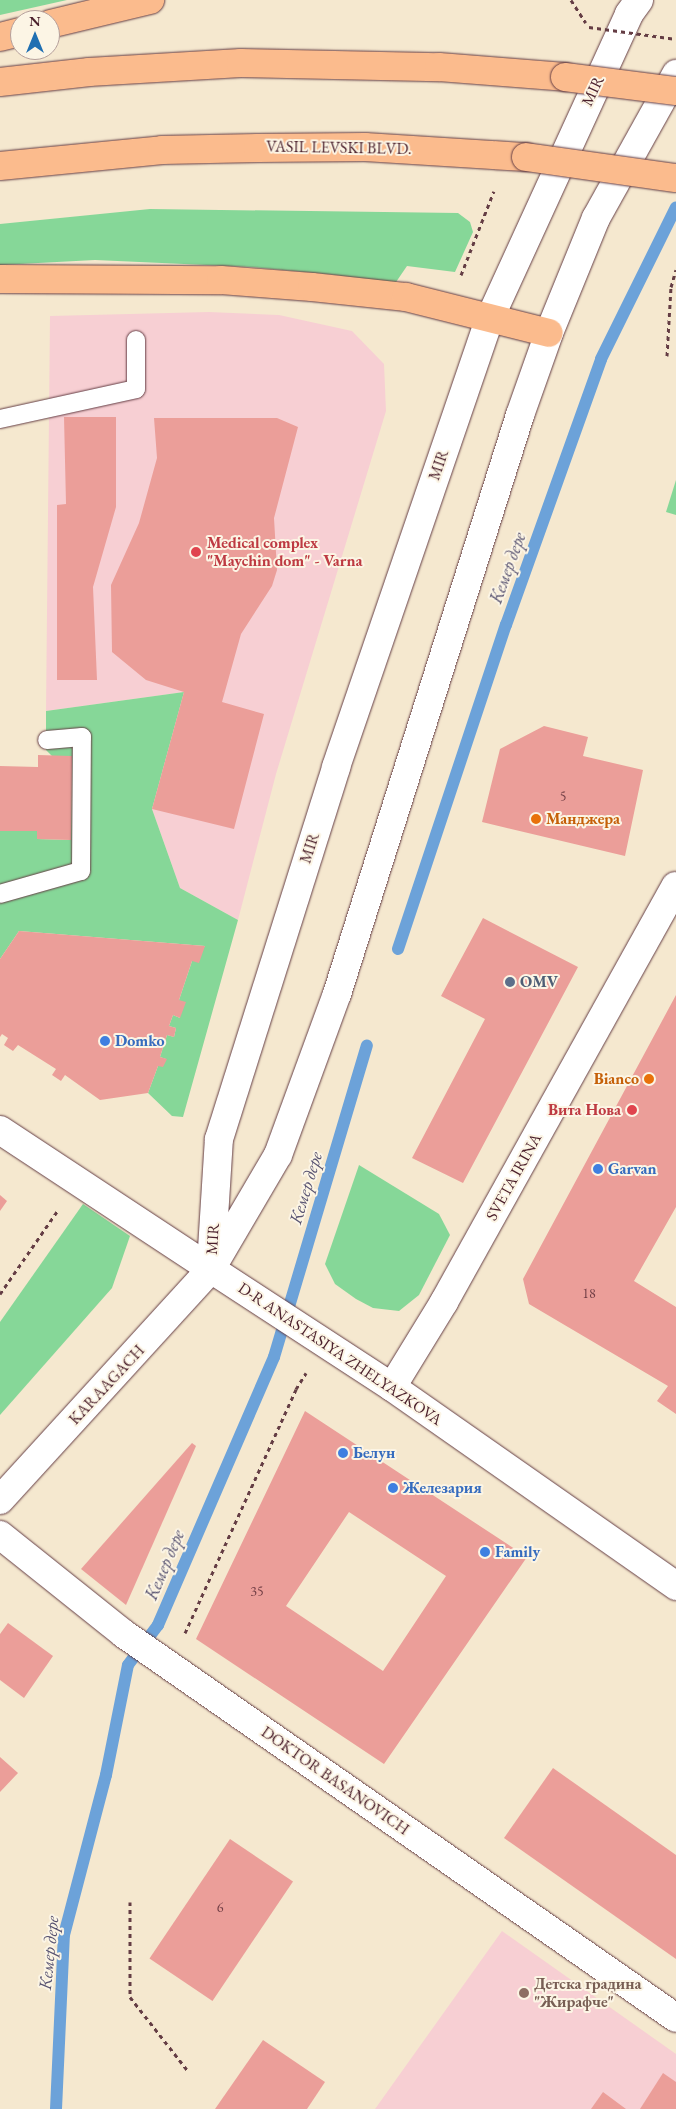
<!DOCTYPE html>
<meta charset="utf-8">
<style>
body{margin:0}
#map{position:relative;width:676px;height:2109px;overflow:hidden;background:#f5e8cf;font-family:"EB Garamond",serif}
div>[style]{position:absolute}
.built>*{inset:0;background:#f7cfd3}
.green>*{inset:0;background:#86d798}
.stream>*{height:12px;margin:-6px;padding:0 6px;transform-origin:6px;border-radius:6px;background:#6ca2d9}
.building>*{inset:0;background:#eb9e99;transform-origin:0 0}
.path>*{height:3px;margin-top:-1.5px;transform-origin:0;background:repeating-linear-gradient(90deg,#643d44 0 4px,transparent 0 8px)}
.roads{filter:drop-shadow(0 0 1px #643d44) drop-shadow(0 0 1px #643d44)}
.service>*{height:18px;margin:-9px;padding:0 9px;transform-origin:9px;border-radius:9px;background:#fff}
.minor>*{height:28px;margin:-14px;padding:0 14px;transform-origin:14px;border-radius:14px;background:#fff}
.tertiary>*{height:28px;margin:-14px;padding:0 14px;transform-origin:14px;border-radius:14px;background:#fff}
.trunk>*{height:28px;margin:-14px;padding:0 14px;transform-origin:14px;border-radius:14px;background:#fbbb8d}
.path-bridge>*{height:3px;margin-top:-1.5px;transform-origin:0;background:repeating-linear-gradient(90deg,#643d44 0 4px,transparent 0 8px)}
.bridges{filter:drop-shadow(0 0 1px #643d44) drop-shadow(0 0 1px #643d44)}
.trunk-bridge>*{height:28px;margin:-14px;padding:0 14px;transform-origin:14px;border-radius:14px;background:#fbbb8d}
.dots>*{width:14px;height:14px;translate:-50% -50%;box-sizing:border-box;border:2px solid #fcf5e5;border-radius:50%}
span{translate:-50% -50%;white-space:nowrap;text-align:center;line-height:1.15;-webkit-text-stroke:4px #fcf5e5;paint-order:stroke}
.number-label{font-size:14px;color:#723f46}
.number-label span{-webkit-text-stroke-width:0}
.street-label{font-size:16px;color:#4a1f2b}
.health-label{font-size:16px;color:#be3a42;font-weight:700}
.left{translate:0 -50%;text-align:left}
.right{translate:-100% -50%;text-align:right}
.food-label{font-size:16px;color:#c56008;font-weight:700}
.service-label{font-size:16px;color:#4e5e75;font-weight:700}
.shop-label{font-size:16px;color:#366cbe;font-weight:700}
.education-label{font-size:16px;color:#785e54;font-weight:700}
.water-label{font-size:18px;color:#585371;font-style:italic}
.north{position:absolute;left:10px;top:10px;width:50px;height:50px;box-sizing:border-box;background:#fcf5e5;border:1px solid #b59f9b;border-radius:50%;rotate:0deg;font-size:14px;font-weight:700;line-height:20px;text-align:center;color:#4a1f2b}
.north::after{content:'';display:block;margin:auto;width:18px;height:22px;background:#1f6fb2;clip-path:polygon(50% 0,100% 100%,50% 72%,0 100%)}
</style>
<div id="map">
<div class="built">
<i style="clip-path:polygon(209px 312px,279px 315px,352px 331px,384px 364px,386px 411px,276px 774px,238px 920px,180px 888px,152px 809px,184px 692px,46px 711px,50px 316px)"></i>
<i style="clip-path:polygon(502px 1931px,676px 2054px,676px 2109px,375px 2109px)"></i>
</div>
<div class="green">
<i style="clip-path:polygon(0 0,67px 0,0 15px)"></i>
<i style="clip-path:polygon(150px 209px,458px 213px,470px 222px,473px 232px,455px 272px,407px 266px,394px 285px,335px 275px,251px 267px,95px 260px,0 265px,0 224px)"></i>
<i style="clip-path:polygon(676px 480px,676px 515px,666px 512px)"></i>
<i style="clip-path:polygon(184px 692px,152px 809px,180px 888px,238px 920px,183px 1117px,172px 1116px,148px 1093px,158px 1066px,166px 1059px,160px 1057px,167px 1035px,174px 1037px,176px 1028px,169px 1026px,173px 1015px,180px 1018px,179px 1000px,192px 961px,205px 946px,19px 931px,0 959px,0 831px,37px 831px,37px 839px,71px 840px,72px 756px,52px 756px,46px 750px,46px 711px)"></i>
<i style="clip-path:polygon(359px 1165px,439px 1214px,450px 1235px,419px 1295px,399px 1311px,373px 1308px,356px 1299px,335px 1284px,325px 1264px)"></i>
<i style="clip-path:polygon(83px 1204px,130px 1236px,112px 1288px,0 1415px,0 1322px)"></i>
</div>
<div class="stream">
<i style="left:398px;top:949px;width:342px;rotate:-71.6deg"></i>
<i style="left:506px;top:625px;width:282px;rotate:-70.3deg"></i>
<i style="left:601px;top:359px;width:169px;rotate:-63.7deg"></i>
<i style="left:56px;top:2109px;width:174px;rotate:-87.4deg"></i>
<i style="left:64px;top:1935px;width:165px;rotate:-75.3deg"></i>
<i style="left:106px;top:1775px;width:112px;rotate:-78.7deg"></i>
<i style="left:128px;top:1665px;width:50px;rotate:-53.1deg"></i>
<i style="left:158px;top:1625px;width:292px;rotate:-66.6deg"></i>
<i style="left:274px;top:1357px;width:325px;rotate:-73.4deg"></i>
</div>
<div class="building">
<i style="clip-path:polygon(64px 417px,116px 417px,116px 507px,93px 587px,97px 680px,57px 680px,57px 505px,66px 504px)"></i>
<i style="clip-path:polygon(154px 418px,277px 418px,298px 427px,274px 518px,277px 570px,272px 586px,241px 634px,222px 702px,264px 714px,234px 829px,152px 809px,184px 692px,146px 680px,112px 652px,111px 585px,139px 523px,157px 458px)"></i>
<i style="clip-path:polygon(544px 726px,588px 737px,583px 756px,643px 770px,625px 856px,482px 822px,500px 749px)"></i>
<i style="clip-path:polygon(38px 755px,72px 756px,71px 840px,37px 839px,37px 831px,0 831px,0 766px,38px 767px)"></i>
<i style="clip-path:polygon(483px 918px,578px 967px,463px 1183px,412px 1158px,485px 1019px,441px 996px)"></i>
<i style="clip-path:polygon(19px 931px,205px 946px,199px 963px,192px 961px,179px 1000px,186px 1002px,180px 1018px,173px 1015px,169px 1026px,176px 1028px,174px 1037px,167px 1035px,160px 1057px,167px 1059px,163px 1067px,158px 1066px,148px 1093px,100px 1100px,65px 1075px,61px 1081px,52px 1075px,56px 1069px,18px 1045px,13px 1051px,4px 1045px,8px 1038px,2px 1034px,0 1037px,0 959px)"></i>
<i style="clip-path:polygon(676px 995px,676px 1207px,634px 1281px,676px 1307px,676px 1414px,657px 1401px,668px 1386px,529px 1304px,523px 1279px)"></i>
<i style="clip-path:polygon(0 1195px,7px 1201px,0 1211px)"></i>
<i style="clip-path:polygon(evenodd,305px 1411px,527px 1557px,384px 1764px,196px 1639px,305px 1411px,349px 1512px,446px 1576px,383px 1671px,286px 1606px,349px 1512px)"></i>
<i style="clip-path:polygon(192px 1443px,196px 1446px,126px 1605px,81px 1569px)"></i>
<i style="clip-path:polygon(8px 1623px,53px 1656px,24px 1698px,0 1680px,0 1634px)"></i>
<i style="clip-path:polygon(0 1757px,18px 1773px,0 1792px)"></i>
<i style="clip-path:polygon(553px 1768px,676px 1855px,676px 1959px,504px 1838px)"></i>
<i style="left:230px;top:1839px;width:76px;height:144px;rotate:34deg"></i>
<i style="clip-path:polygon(263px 2040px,325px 2082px,307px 2109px,215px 2109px)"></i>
<i style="clip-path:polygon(663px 2073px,676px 2082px,676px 2109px,640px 2109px)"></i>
<i style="clip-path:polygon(603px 2092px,626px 2109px,591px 2109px)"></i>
</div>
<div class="path">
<i style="left:571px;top:0;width:27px;rotate:57deg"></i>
<i style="left:461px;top:275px;width:90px;rotate:-68.6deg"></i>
<i style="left:667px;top:356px;width:69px;rotate:-86.7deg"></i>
<i style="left:671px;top:287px;width:18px;rotate:-74deg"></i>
<i style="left:0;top:1294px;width:102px;rotate:-55.4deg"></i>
<i style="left:185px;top:1633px;width:268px;rotate:-65.5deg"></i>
<i style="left:296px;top:1389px;width:19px;rotate:-58deg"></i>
<i style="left:130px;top:1902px;width:95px;rotate:90deg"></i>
<i style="left:130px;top:1997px;width:94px;rotate:51.9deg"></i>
</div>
<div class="roads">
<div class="service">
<i style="left:0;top:419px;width:139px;rotate:-12.4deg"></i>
<i style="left:136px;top:389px;width:49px;rotate:-90deg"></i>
<i style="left:0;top:894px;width:84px;rotate:-15.9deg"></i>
<i style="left:81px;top:871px;width:134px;rotate:-89.6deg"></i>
<i style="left:82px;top:737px;width:35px;rotate:175deg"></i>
</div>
<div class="minor">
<i style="left:0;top:1130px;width:253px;rotate:33.4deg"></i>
<i style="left:392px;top:1387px;width:100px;rotate:-58.5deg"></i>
<i style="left:444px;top:1302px;width:476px;rotate:-60.9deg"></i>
<i style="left:0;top:1535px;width:159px;rotate:38.6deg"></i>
<i style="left:124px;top:1634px;width:672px;rotate:34.82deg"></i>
</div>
<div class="tertiary">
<i style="left:211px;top:1265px;width:126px;rotate:-86.4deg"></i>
<i style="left:219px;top:1139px;width:390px;rotate:-72.5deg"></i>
<i style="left:336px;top:767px;width:475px;rotate:-71.1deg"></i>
<i style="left:490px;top:318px;width:334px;rotate:-65.4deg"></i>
<i style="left:629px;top:14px;width:17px;rotate:-54deg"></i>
<i style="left:211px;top:1269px;width:216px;rotate:33.1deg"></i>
<i style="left:392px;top:1387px;width:347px;rotate:35deg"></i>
<i style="left:0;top:1500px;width:313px;rotate:-47.6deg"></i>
<i style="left:211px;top:1269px;width:132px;rotate:-59.6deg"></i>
<i style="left:278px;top:1155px;width:171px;rotate:-69.9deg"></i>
<i style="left:337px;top:994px;width:607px;rotate:-72.46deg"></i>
<i style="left:520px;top:415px;width:87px;rotate:-70.5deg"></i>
<i style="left:549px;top:333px;width:124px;rotate:-67.8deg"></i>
<i style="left:596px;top:218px;width:165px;rotate:-60.9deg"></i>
</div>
<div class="trunk">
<i style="left:50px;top:24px;width:103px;rotate:-13.5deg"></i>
<i style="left:0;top:37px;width:21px;rotate:-14deg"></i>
<i style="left:0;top:82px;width:90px;rotate:-6.4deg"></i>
<i style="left:89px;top:72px;width:152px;rotate:-3.4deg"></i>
<i style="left:241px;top:63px;width:198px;rotate:1.2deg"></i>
<i style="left:439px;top:67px;width:126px;rotate:4.5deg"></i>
<i style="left:0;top:166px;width:163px;rotate:-5.6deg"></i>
<i style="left:162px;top:150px;width:96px;rotate:-1.2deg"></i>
<i style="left:258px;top:148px;width:107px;rotate:-0.5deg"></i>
<i style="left:365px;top:147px;width:161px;rotate:3.6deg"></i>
<i style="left:0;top:279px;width:221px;rotate:0.3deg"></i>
<i style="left:221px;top:280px;width:91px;rotate:4.4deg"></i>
<i style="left:312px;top:287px;width:95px;rotate:6.1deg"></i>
<i style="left:406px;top:297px;width:147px;rotate:14.1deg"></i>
</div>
</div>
<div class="path-bridge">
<i style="left:589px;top:27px;width:88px;rotate:7.9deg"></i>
</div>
<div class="bridges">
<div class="trunk-bridge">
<i style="left:565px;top:77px;width:112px;rotate:7.2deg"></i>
<i style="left:526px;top:157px;width:151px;rotate:8deg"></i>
</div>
</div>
<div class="dots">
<i style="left:196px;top:552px;background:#e0444e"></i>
<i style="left:536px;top:819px;background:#e8710a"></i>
<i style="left:510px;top:982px;background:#5c6f8a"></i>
<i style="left:105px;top:1041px;background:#3f7fe0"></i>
<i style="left:649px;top:1079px;background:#e8710a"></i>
<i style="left:632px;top:1110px;background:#e0444e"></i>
<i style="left:598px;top:1169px;background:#3f7fe0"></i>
<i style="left:343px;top:1453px;background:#3f7fe0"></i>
<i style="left:393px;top:1488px;background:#3f7fe0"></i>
<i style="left:485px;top:1552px;background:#3f7fe0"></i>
<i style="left:524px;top:1993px;background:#8d6e63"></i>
</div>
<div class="number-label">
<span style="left:563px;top:796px">5</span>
<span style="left:589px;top:1293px">18</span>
<span style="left:257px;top:1591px">35</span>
<span style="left:220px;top:1907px">6</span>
</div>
<div class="street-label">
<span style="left:593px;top:91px;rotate:-65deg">MIR</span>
<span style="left:339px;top:148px;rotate:1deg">VASIL LEVSKI BLVD.</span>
<span style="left:439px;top:465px;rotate:-71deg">MIR</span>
<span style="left:310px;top:848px;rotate:-72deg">MIR</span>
<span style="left:514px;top:1177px;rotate:-61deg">SVETA IRINA</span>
<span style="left:213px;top:1239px;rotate:-86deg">MIR</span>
<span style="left:340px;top:1354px;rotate:34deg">D-R ANASTASIYA ZHELYAZKOVA</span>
<span style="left:107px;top:1385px;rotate:-47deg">KARAAGACH</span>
<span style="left:335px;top:1781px;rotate:35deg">DOKTOR BASANOVICH</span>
</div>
<div class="health-label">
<span class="left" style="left:207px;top:552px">Medical complex<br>"Maychin dom" - Varna</span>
<span class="right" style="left:621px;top:1110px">Вита Нова</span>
</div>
<div class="food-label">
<span class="left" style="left:546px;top:819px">Манджера</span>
<span class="right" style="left:639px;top:1079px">Bianco</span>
</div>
<div class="service-label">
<span class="left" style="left:520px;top:982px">OMV</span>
</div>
<div class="shop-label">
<span class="left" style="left:115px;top:1041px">Domko</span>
<span class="left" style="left:608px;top:1169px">Garvan</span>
<span class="left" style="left:353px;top:1453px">Белун</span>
<span class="left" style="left:403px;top:1488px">Железария</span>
<span class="left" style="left:495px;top:1552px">Family</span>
</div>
<div class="education-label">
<span class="left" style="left:534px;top:1993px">Детска градина<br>"Жирафче"</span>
</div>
<div class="water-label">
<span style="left:508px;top:568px;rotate:-70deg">Кемер дере</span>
<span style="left:306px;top:1188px;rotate:-73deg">Кемер дере</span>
<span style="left:165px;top:1565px;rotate:-67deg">Кемер дере</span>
<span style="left:49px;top:1953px;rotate:-84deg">Кемер дере</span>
</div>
<div class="north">N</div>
</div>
